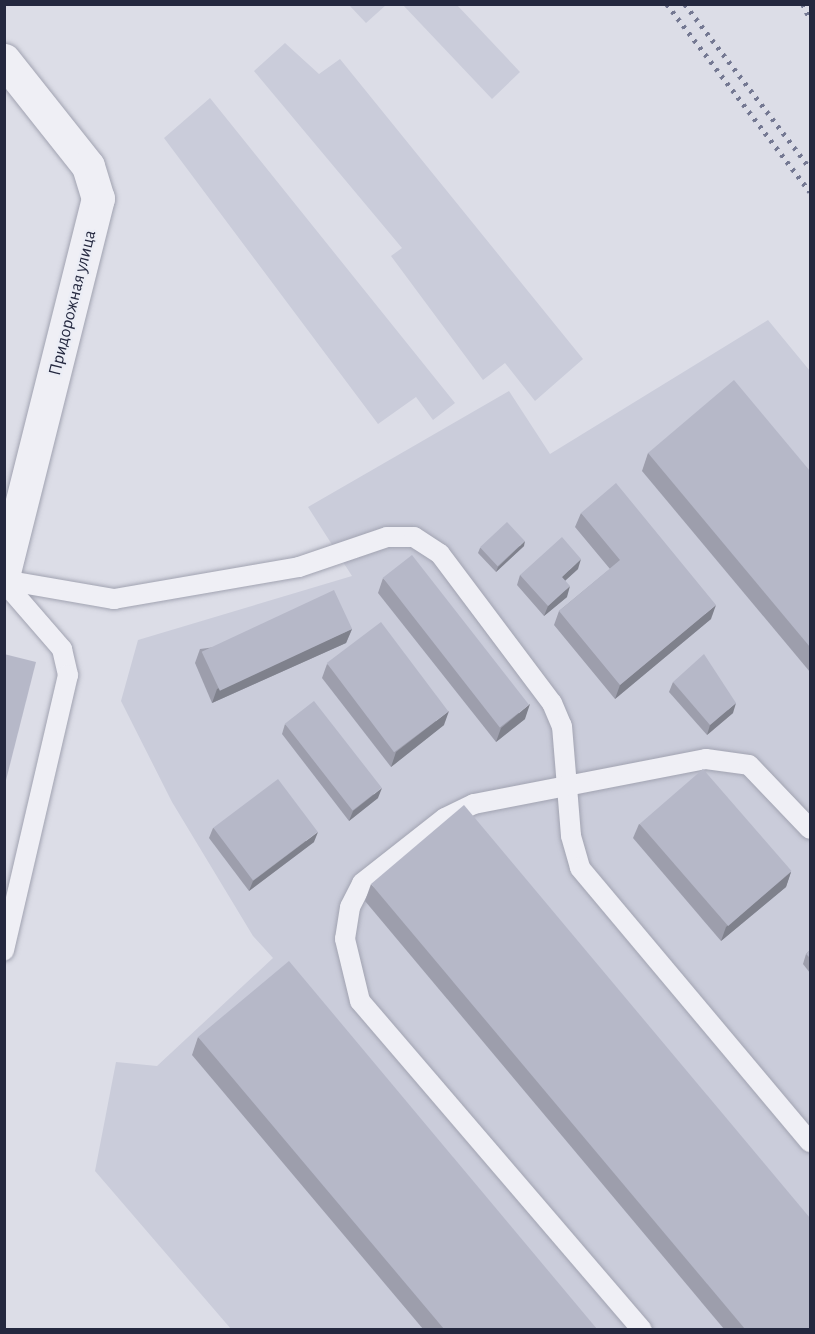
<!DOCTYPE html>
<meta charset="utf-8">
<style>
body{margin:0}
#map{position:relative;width:815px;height:1334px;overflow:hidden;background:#dcdde7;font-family:"Alegreya Sans",sans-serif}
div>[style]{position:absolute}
.built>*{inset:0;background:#caccda}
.roads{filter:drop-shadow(0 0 2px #a1a3b1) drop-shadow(0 0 2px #a1a3b1)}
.lane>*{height:20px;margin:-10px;padding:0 10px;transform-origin:10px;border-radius:10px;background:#efeff5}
.street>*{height:33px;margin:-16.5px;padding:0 16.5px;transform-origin:16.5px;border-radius:16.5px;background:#efeff5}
.rail>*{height:4.5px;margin-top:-2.25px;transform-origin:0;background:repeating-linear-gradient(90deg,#747892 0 3px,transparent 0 9px)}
.wall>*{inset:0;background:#9d9eac}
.shaded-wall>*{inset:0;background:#7f818c}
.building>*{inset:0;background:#b6b8c8;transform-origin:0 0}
span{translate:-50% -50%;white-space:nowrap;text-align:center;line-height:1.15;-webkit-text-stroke:4.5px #ebedf5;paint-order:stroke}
.street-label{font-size:18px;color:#24283f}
.frame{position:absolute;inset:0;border:6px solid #24283f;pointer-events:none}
</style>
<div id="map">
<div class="built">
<i style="clip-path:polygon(349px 5px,386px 5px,366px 23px)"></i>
<i style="clip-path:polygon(403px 5px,457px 5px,520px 72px,492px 99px)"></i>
<i style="clip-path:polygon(285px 43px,319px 74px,340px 59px,583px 359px,535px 401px,505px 363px,483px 380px,391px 256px,402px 248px,254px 71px)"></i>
<i style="clip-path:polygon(210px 98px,455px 403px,433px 420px,416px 397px,378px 424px,164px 138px)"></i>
<i style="clip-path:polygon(768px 320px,810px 371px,810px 1329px,231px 1329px,95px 1171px,116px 1062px,157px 1066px,273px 958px,253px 936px,172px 802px,121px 701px,138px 640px,352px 576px,308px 507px,509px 391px,550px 454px)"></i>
</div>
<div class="roads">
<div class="lane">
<i style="left:4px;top:580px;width:112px;rotate:9.8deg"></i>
<i style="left:114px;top:599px;width:188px;rotate:-9.8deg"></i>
<i style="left:299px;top:567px;width:93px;rotate:-18.8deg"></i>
<i style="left:387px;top:537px;width:27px"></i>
<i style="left:414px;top:537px;width:31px;rotate:33deg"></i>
<i style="left:440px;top:554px;width:186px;rotate:53.1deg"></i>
<i style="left:552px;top:703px;width:25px;rotate:67deg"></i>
<i style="left:562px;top:726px;width:110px;rotate:85.3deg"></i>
<i style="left:571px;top:836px;width:33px;rotate:74deg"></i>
<i style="left:580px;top:868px;width:358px;rotate:50deg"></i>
<i style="left:4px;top:582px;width:89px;rotate:49.1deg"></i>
<i style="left:62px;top:649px;width:27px;rotate:77deg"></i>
<i style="left:68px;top:675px;width:283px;rotate:103.1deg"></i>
<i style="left:642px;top:1330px;width:433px;rotate:-130.6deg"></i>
<i style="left:360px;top:1001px;width:64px;rotate:-103.6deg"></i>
<i style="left:345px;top:939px;width:32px;rotate:-81deg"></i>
<i style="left:350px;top:907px;width:27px;rotate:-63deg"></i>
<i style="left:362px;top:883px;width:105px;rotate:-38.1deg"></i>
<i style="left:445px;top:818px;width:32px;rotate:-26deg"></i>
<i style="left:474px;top:804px;width:236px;rotate:-11deg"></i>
<i style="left:706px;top:759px;width:43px;rotate:7.9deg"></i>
<i style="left:749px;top:765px;width:88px;rotate:46.4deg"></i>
</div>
<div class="street">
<i style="left:4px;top:60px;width:135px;rotate:51.6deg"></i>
<i style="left:88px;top:166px;width:34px;rotate:73deg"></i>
<i style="left:98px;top:198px;width:385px;rotate:104.1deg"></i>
</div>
</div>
<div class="rail">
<i style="left:667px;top:4px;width:236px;rotate:52.7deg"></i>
<i style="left:685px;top:4px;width:206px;rotate:52.7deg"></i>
<i style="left:803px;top:4px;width:17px;rotate:65deg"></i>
</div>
<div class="wall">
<i style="clip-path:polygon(648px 453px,810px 471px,810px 672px,642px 471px)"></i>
<i style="clip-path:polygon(581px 513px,711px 619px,615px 699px,554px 625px,559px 611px,610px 569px,575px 527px)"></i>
<i style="clip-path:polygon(524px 546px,496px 572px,478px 553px,480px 548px)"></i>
<i style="clip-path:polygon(578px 569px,565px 581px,567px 597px,544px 616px,517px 585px,520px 575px)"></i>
<i style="clip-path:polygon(383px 578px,525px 719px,496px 742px,378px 593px)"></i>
<i style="clip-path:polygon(352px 629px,346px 643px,212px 703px,195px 663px,200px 649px)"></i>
<i style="clip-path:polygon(327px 664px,444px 725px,391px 767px,322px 678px)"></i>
<i style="clip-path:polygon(673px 682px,733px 713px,707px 735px,669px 692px)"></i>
<i style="clip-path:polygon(285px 724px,378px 798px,349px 821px,282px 734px)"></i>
<i style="clip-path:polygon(639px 824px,791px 872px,786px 887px,721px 941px,633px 838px)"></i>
<i style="clip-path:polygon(213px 828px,314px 842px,249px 891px,209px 838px)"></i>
<i style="clip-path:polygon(371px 884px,810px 1329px,724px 1329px,365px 901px)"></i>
<i style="clip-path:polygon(810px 950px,810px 973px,803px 964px,806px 954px)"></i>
<i style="clip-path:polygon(198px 1037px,597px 1329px,423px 1329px,192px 1055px)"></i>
</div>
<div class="shaded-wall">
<i style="clip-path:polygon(525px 541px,524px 546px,496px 572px,498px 567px)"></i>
<i style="clip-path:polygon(581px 559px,578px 569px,558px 587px,562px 577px)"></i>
<i style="clip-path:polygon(570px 586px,567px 597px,544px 616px,548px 606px)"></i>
<i style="clip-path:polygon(716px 605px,711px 619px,615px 699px,620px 685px)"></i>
<i style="clip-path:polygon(352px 629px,346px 643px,212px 703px,217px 689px)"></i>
<i style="clip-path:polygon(736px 703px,733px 713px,707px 735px,710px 725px)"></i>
<i style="clip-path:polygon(530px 704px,525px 719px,496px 742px,501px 728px)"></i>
<i style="clip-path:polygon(449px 711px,444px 725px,391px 767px,396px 752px)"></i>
<i style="clip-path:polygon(382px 788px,378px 798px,349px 821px,353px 811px)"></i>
<i style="clip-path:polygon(318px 832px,314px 842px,249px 891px,253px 881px)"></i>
<i style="clip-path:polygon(791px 872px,786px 887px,721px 941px,726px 927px)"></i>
</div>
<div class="building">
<i style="clip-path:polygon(734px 380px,810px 471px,810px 647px,648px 453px)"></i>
<i style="clip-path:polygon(616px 483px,716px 605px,620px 685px,559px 611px,620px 560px,581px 513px)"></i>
<i style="left:507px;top:522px;width:26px;height:37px;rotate:47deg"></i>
<i style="clip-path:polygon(562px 537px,581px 559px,562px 577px,570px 586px,548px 606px,520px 575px)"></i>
<i style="left:412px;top:555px;width:190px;height:37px;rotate:52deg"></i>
<i style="left:334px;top:590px;width:43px;height:146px;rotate:65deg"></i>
<i style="left:381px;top:622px;width:112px;height:68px;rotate:53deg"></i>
<i style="clip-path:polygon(4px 654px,36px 662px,4px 788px)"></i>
<i style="clip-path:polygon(704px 654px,736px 703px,710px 725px,673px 682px)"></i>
<i style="left:314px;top:701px;width:110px;height:37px;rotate:52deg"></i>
<i style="left:703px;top:769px;width:135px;height:84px;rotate:49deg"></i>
<i style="left:278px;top:779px;width:66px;height:81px;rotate:53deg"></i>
<i style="clip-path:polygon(464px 805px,810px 1218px,810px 1329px,745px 1329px,371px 884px)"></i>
<i style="clip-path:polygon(810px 950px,810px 958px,806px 954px)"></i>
<i style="clip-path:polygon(289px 961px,597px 1329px,444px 1329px,198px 1037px)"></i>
</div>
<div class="street-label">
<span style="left:73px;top:303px;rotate:-76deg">Придорожная улица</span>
</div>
<div class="frame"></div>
</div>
